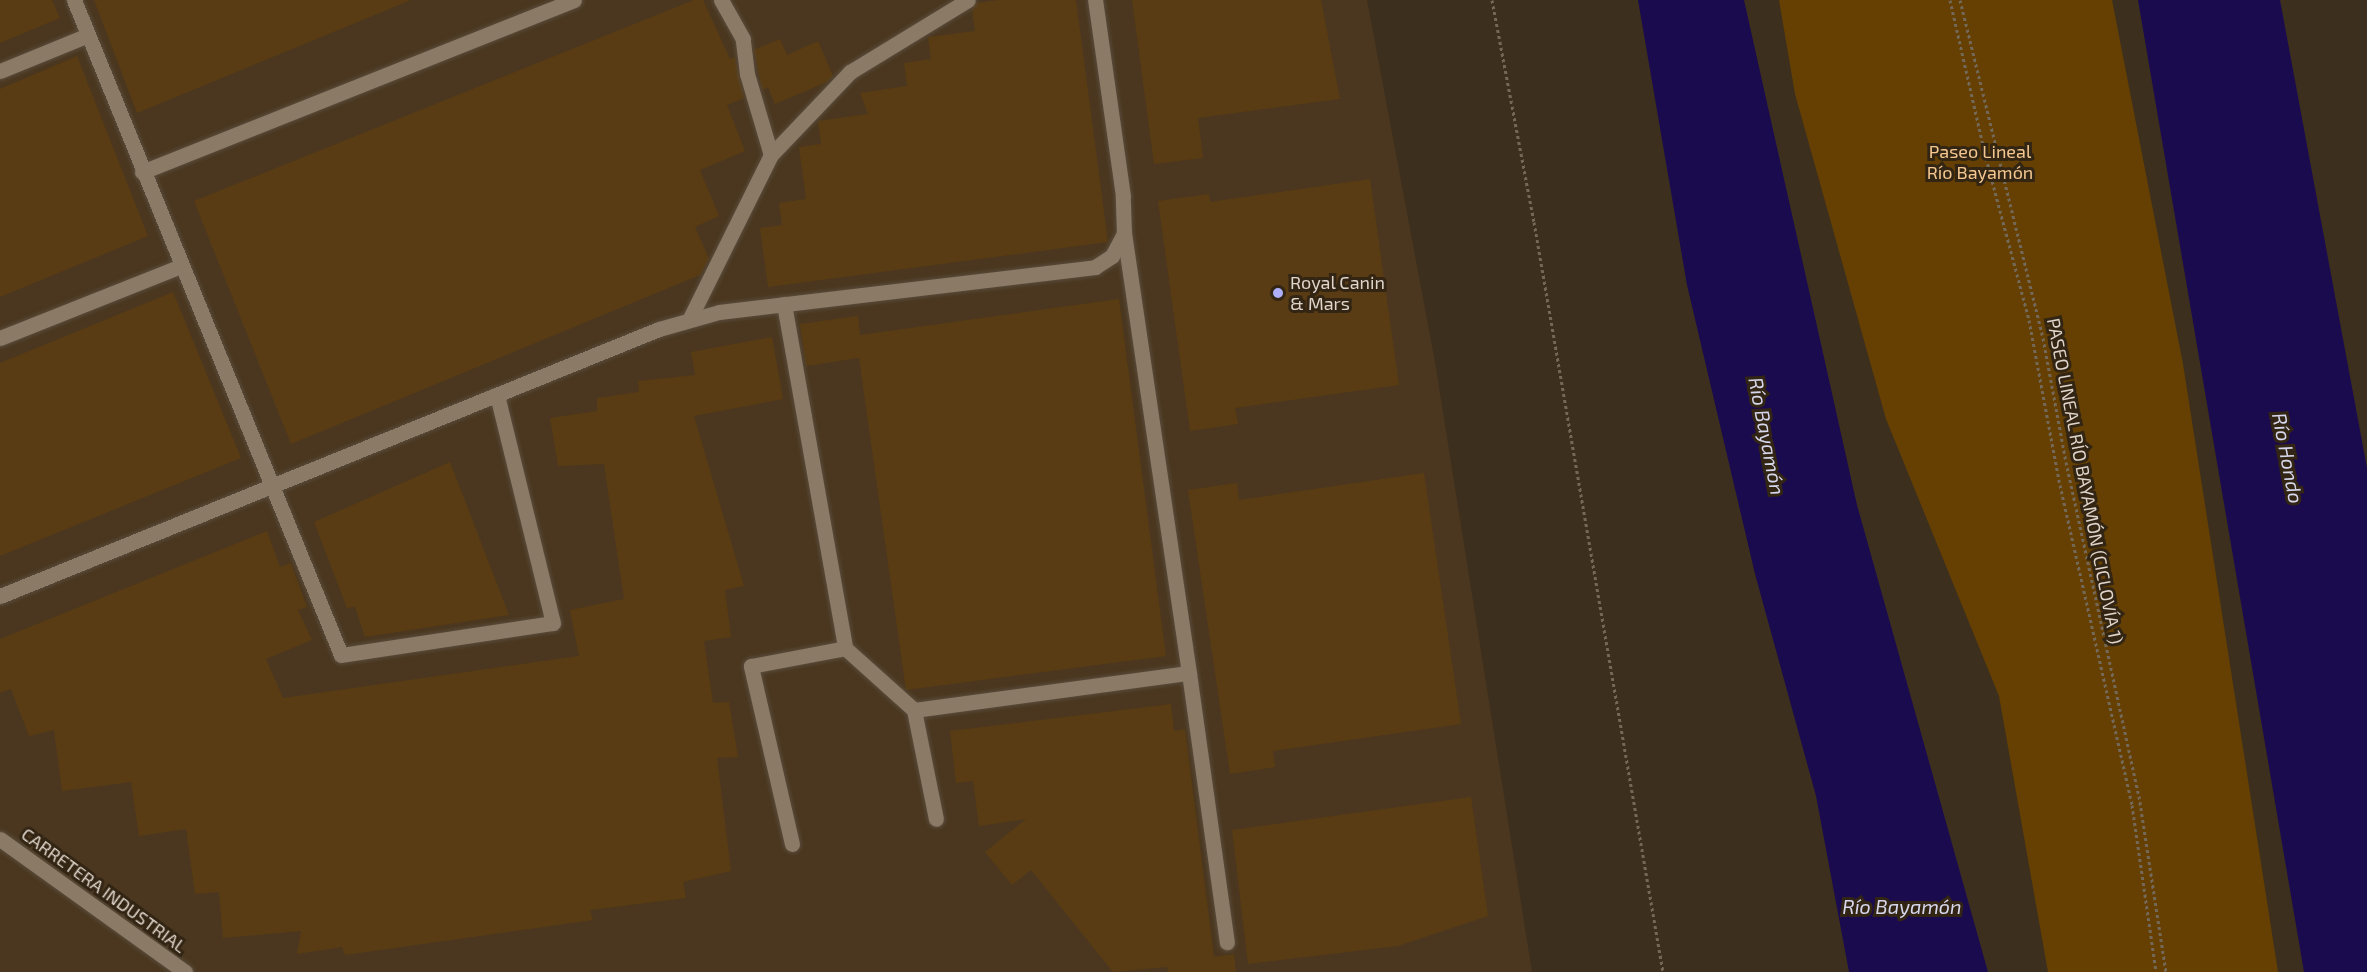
<!DOCTYPE html>
<meta charset="utf-8">
<style>
body{margin:0}
#map{position:relative;width:2367px;height:972px;overflow:hidden;background:#3d2f1d;font-family:"Exo 2",sans-serif}
div>[style]{position:absolute}
.built>*{inset:0;background:#4b371f}
.green>*{inset:0;background:#654002}
.water>*{inset:0;background:#1a0b4f}
.building>*{inset:0;background:#593c13}
.path>*{height:3px;margin-top:-1.5px;transform-origin:0;background:repeating-linear-gradient(90deg,#746858 0 3px,transparent 0 6px)}
.roads{filter:drop-shadow(0 0 2px #584c3c) drop-shadow(0 0 2px #584c3c)}
.minor>*{height:15px;margin:-7.5px;padding:0 7.5px;transform-origin:7.5px;border-radius:7.5px;background:#8b7a66}
.dots>*{width:16px;height:16px;translate:-50% -50%;box-sizing:border-box;border:3px solid #332513;border-radius:50%}
span{translate:-50% -50%;white-space:nowrap;text-align:center;line-height:1.15;-webkit-text-stroke:6px #332513;paint-order:stroke}
.park-label{font-size:18px;color:#f4c791}
.poi-label{font-size:18px;color:#dfd5cb}
.left{translate:0 -50%;text-align:left}
.street-label{font-size:18px;color:#dfd5cb}
.water-label{font-size:20px;color:#d6d7ec;font-style:italic}
</style>
<div id="map">
<div class="built">
<i style="clip-path:polygon(0 0,1367px 0,1435px 362px,1532px 972px,0 972px)"></i>
</div>
<div class="green">
<i style="clip-path:polygon(1779px 0,2112px 0,2183px 364px,2278px 972px,2048px 972px,1999px 696px,1886px 419px,1795px 94px)"></i>
</div>
<div class="water">
<i style="clip-path:polygon(1638px 0,1744px 0,1857px 505px,1988px 972px,1849px 972px,1816px 796px,1755px 574px,1687px 285px)"></i>
<i style="clip-path:polygon(2138px 0,2280px 0,2367px 468px,2367px 972px,2304px 972px)"></i>
</div>
<div class="building">
<i style="clip-path:polygon(0 0,52px 0,60px 18px,0 43px)"></i>
<i style="clip-path:polygon(94px 0,411px 0,137px 113px)"></i>
<i style="clip-path:polygon(694px 0,703px 0,730px 59px,735px 57px,744px 98px,727px 105px,745px 151px,700px 170px,719px 216px,695px 227px,709px 259px,700px 275px,291px 444px,194px 201px)"></i>
<i style="clip-path:polygon(999px 0,1076px 0,1108px 242px,768px 287px,760px 228px,782px 225px,779px 203px,806px 199px,799px 147px,821px 144px,818px 121px,868px 114px,860px 93px,907px 86px,904px 63px,931px 59px,928px 37px,975px 31px,972px 9px,977px 3px)"></i>
<i style="clip-path:polygon(1132px 0,1321px 0,1340px 99px,1198px 118px,1203px 158px,1154px 164px)"></i>
<i style="clip-path:polygon(780px 39px,787px 55px,818px 41px,833px 76px,827px 82px,775px 104px,768px 87px,762px 90px,754px 50px)"></i>
<i style="clip-path:polygon(77px 56px,148px 236px,0 297px,0 89px)"></i>
<i style="clip-path:polygon(1370px 179px,1399px 385px,1235px 408px,1238px 424px,1190px 431px,1158px 201px,1209px 194px,1210px 202px)"></i>
<i style="clip-path:polygon(173px 292px,241px 458px,0 556px,0 363px)"></i>
<i style="clip-path:polygon(1119px 299px,1166px 656px,906px 690px,859px 358px,806px 366px,800px 324px,858px 316px,860px 335px)"></i>
<i style="clip-path:polygon(772px 337px,783px 399px,694px 416px,744px 586px,725px 590px,731px 637px,704px 641px,713px 703px,729px 702px,738px 757px,717px 758px,731px 871px,683px 882px,686px 898px,590px 910px,593px 920px,345px 955px,342px 947px,297px 954px,301px 931px,223px 938px,219px 892px,195px 894px,186px 829px,139px 836px,131px 782px,62px 791px,54px 730px,29px 736px,11px 689px,0 693px,0 639px,267px 531px,280px 567px,291px 563px,307px 607px,298px 610px,312px 640px,266px 659px,283px 698px,579px 656px,570px 610px,624px 599px,604px 464px,558px 466px,550px 418px,597px 411px,597px 398px,639px 392px,638px 381px,695px 375px,691px 352px)"></i>
<i style="clip-path:polygon(450px 462px,509px 615px,365px 637px,355px 607px,347px 608px,314px 522px)"></i>
<i style="clip-path:polygon(1424px 473px,1461px 724px,1273px 751px,1275px 767px,1230px 774px,1188px 490px,1237px 483px,1239px 500px)"></i>
<i style="clip-path:polygon(1171px 704px,1174px 731px,1185px 729px,1214px 957px,1234px 954px,1236px 972px,1168px 972px,1167px 967px,1113px 972px,1031px 870px,1012px 885px,985px 852px,1026px 819px,979px 826px,973px 781px,956px 783px,950px 731px)"></i>
<i style="clip-path:polygon(1471px 797px,1488px 916px,1398px 946px,1248px 964px,1232px 830px)"></i>
</div>
<div class="path">
<i style="left:1492px;top:0;width:226px;rotate:79.3deg"></i>
<i style="left:1534px;top:222px;width:761px;rotate:80.24deg"></i>
<i style="left:1950px;top:0;width:162px;rotate:77.2deg"></i>
<i style="left:1986px;top:158px;width:168px;rotate:75.1deg"></i>
<i style="left:2029px;top:320px;width:168px;rotate:79.4deg"></i>
<i style="left:2060px;top:485px;width:328px;rotate:77.3deg"></i>
<i style="left:2132px;top:805px;width:169px;rotate:81.8deg"></i>
<i style="left:1960px;top:0;width:348px;rotate:76.2deg"></i>
<i style="left:2043px;top:338px;width:126px;rotate:79.5deg"></i>
<i style="left:2066px;top:462px;width:342px;rotate:77.7deg"></i>
<i style="left:2139px;top:796px;width:178px;rotate:81.3deg"></i>
</div>
<div class="roads">
<div class="minor">
<i style="left:74px;top:0;width:707px;rotate:67.82deg"></i>
<i style="left:341px;top:655px;width:214px;rotate:-8.6deg"></i>
<i style="left:553px;top:623px;width:235px;rotate:-103.8deg"></i>
<i style="left:0;top:71px;width:95px;rotate:-22.2deg"></i>
<i style="left:771px;top:155px;width:115px;rotate:-46.4deg"></i>
<i style="left:850px;top:72px;width:138px;rotate:-31.4deg"></i>
<i style="left:142px;top:172px;width:465px;rotate:-21.7deg"></i>
<i style="left:784px;top:304px;width:349px;rotate:79.9deg"></i>
<i style="left:845px;top:648px;width:93px;rotate:41.9deg"></i>
<i style="left:914px;top:710px;width:277px;rotate:-7.7deg"></i>
<i style="left:1189px;top:673px;width:445px;rotate:-98.4deg"></i>
<i style="left:689px;top:320px;width:184px;rotate:-63.6deg"></i>
<i style="left:771px;top:155px;width:84px;rotate:-106.5deg"></i>
<i style="left:747px;top:74px;width:35px;rotate:-97deg"></i>
<i style="left:743px;top:39px;width:45px;rotate:-119.4deg"></i>
<i style="left:0;top:338px;width:195px;rotate:-21.7deg"></i>
<i style="left:0;top:596px;width:711px;rotate:-22.06deg"></i>
<i style="left:659px;top:329px;width:62px;rotate:-15.8deg"></i>
<i style="left:719px;top:312px;width:379px;rotate:-6.8deg"></i>
<i style="left:1095px;top:267px;width:20px;rotate:-33deg"></i>
<i style="left:1112px;top:256px;width:26px;rotate:-62deg"></i>
<i style="left:1124px;top:233px;width:37px;rotate:-92deg"></i>
<i style="left:1123px;top:196px;width:198px;rotate:-98.1deg"></i>
<i style="left:1189px;top:673px;width:272px;rotate:82deg"></i>
<i style="left:914px;top:710px;width:111px;rotate:78.6deg"></i>
<i style="left:0;top:839px;width:228px;rotate:35.7deg"></i>
<i style="left:792px;top:844px;width:183px;rotate:-103deg"></i>
<i style="left:751px;top:666px;width:96px;rotate:-10.8deg"></i>
</div>
</div>
<div class="dots">
<i style="left:1278px;top:293px;background:#adaffb"></i>
</div>
<div class="park-label">
<span style="left:1980px;top:162px">Paseo Lineal<br>Río Bayamón</span>
</div>
<div class="poi-label">
<span class="left" style="left:1290px;top:293px">Royal Canin<br>&amp; Mars</span>
</div>
<div class="street-label">
<span style="left:2085px;top:481px;rotate:79deg">PASEO LINEAL RÍO BAYAMÓN (CICLOVÍA 1)</span>
<span style="left:104px;top:890px;rotate:36deg">CARRETERA INDUSTRIAL</span>
</div>
<div class="water-label">
<span style="left:1767px;top:436px;rotate:79deg">Río Bayamón</span>
<span style="left:2288px;top:458px;rotate:79deg">Río Hondo</span>
<span style="left:1902px;top:906px">Río Bayamón</span>
</div>
</div>
